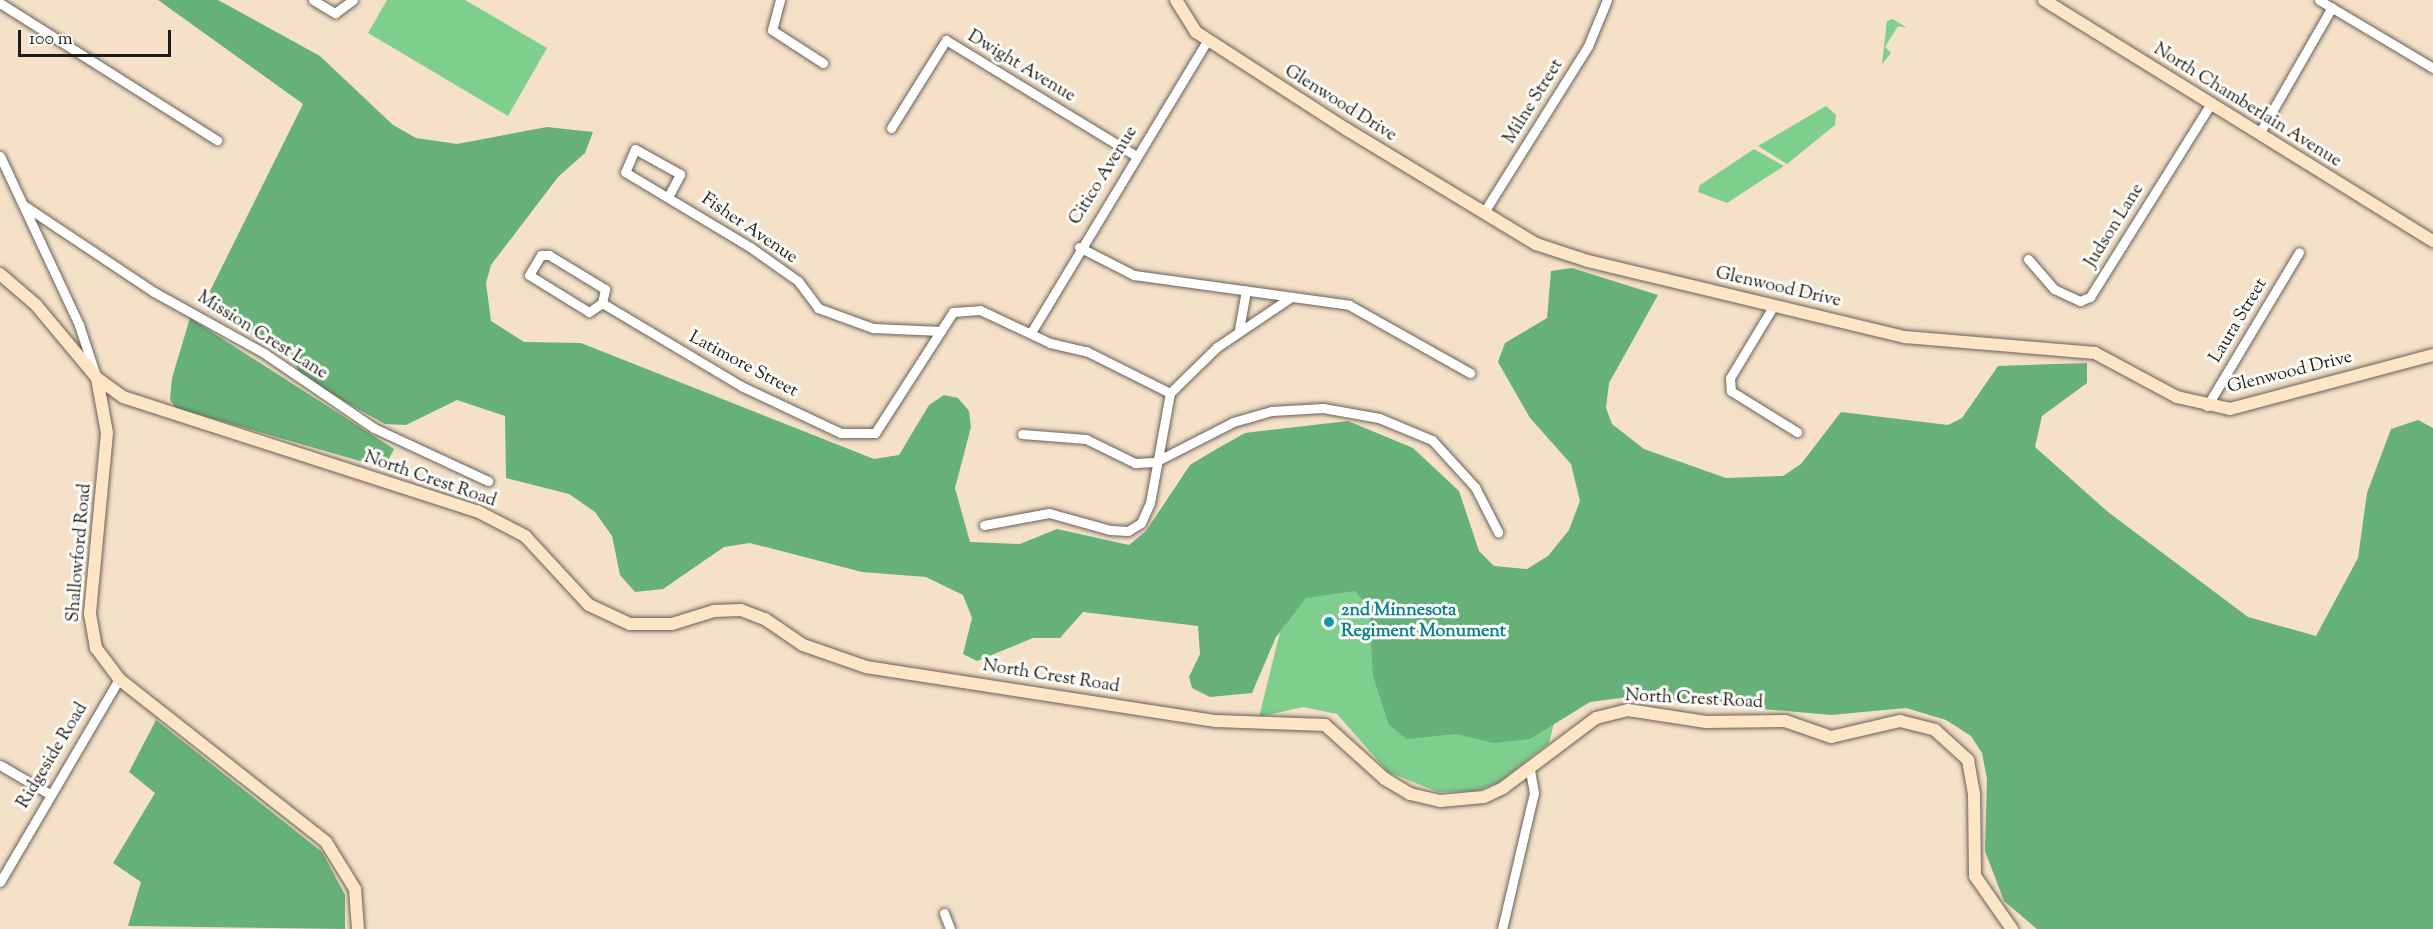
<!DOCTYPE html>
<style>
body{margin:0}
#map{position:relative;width:2433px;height:929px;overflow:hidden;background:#f5e0c8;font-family:"Sorts Mill Goudy",serif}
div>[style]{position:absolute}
.green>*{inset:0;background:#7ece8e}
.forest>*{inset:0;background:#66b179}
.roads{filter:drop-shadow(0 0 2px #686158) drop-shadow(0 0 2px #686158)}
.street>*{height:9px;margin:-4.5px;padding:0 4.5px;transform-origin:4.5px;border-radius:4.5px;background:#fff}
.secondary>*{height:12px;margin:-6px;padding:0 6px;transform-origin:6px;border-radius:6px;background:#fde5c5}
.dots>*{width:16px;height:16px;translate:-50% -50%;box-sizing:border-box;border:3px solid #fdfcf7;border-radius:50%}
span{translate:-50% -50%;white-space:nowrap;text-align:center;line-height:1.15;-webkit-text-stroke:6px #fdfcf7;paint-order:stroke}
.street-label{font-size:18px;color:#1c1c1c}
.culture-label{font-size:18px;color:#0d838f;font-weight:700}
.left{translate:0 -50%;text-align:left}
.scale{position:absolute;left:18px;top:30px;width:153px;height:27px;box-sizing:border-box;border:3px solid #1c1c1c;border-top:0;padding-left:8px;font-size:18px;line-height:21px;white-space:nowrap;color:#1c1c1c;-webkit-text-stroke:4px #fdfcf7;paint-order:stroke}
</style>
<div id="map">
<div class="green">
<i style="clip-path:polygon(387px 0,465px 0,547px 48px,508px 116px,368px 33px)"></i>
<i style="clip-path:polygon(1893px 19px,1907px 28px,1898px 26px,1893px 34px,1885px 47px,1891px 53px,1882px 64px,1887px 21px)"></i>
<i style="clip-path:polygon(1826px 106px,1836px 115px,1835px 125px,1787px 164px,1758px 146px)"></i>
<i style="clip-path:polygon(1754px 149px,1784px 166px,1727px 203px,1698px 192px,1700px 185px)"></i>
<i style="clip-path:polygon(1302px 543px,1590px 579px,1549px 743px,1499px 782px,1477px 791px,1438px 792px,1388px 772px,1337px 714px,1303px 707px,1259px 717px)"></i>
</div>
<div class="forest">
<i style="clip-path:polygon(158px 0,218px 0,320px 56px,393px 125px,416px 138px,457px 144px,547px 127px,593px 132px,585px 153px,558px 177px,491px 265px,486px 283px,491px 321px,524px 342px,581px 343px,874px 459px,899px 455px,929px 405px,944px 395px,958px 398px,969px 411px,971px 427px,955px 488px,970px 542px,1020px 544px,1057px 529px,1129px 545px,1146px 531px,1190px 465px,1213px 451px,1245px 433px,1348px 421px,1413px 448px,1459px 491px,1479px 551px,1494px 566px,1527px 569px,1548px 556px,1569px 530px,1580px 501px,1571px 464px,1530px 418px,1498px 362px,1505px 343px,1547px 318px,1551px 271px,1572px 268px,1658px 295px,1609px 383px,1606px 408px,1612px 424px,1644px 449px,1726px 478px,1783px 476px,1801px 464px,1841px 412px,1948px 425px,1962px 418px,1998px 366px,2087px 363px,2087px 383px,2042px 416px,2035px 447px,2108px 512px,2248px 617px,2316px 636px,2358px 558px,2367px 493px,2391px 429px,2418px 420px,2433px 428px,2433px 929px,2037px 929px,2004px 901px,1985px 851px,1987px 779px,1982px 753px,1971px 736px,1946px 720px,1906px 708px,1831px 715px,1628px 697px,1590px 702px,1530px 739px,1494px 743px,1456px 734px,1407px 739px,1389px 725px,1373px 676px,1369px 608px,1355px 591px,1306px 598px,1276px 637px,1252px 693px,1210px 697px,1192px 688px,1189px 677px,1200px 654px,1198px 626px,1083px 612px,1060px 638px,1033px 638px,977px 661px,963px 654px,972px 618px,963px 595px,926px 577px,862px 572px,750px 543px,724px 547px,663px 589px,635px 592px,620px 575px,612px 536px,595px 512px,569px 494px,506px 478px,505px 416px,457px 400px,406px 425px,385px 424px,303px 378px,288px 353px,224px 320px,210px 291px,303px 104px)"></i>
<i style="clip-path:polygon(190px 318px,394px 449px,384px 468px,176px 408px,170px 400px,172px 378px)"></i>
<i style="clip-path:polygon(156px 720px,322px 852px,345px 895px,345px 929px,128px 926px,141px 882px,113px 863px,155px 793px,129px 772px)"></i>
</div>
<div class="roads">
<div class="street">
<i style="left:313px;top:0;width:26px;rotate:31deg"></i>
<i style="left:335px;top:13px;width:22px;rotate:-36deg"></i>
<i style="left:780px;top:0;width:31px;rotate:105deg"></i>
<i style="left:772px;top:30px;width:61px;rotate:32.9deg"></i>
<i style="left:2319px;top:0;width:133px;rotate:30.8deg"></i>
<i style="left:0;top:3px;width:257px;rotate:32.3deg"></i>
<i style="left:891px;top:128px;width:104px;rotate:-58deg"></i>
<i style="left:946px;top:40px;width:223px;rotate:31.4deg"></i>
<i style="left:2259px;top:134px;width:146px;rotate:-60.1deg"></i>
<i style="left:0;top:156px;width:187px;rotate:64.9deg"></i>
<i style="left:79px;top:325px;width:51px;rotate:71.6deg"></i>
<i style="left:668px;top:197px;width:26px;rotate:-62deg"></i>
<i style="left:680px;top:174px;width:51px;rotate:-150.9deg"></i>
<i style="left:635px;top:149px;width:25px;rotate:113deg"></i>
<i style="left:625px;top:172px;width:146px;rotate:31deg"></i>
<i style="left:750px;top:247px;width:59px;rotate:35.3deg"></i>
<i style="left:798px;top:281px;width:34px;rotate:53deg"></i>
<i style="left:818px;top:308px;width:59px;rotate:20deg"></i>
<i style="left:873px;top:328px;width:68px;rotate:2.5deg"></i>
<i style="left:25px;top:206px;width:155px;rotate:33.7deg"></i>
<i style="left:154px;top:292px;width:126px;rotate:29deg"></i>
<i style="left:264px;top:353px;width:133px;rotate:34.3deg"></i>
<i style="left:374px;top:428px;width:126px;rotate:24.9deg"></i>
<i style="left:1484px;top:212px;width:196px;rotate:-57.9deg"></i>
<i style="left:1588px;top:46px;width:50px;rotate:-67.6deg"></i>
<i style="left:1079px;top:247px;width:62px;rotate:27deg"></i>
<i style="left:1134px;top:275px;width:217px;rotate:7.9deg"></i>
<i style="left:1349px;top:305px;width:139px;rotate:29.3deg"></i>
<i style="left:2028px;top:259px;width:40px;rotate:49deg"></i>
<i style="left:2054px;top:289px;width:29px;rotate:25deg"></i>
<i style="left:2080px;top:301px;width:11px;rotate:-22deg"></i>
<i style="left:2090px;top:297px;width:226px;rotate:-58deg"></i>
<i style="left:602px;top:303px;width:16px;rotate:145deg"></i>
<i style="left:589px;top:312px;width:70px;rotate:-148.3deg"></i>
<i style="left:529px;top:275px;width:23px;rotate:-59deg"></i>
<i style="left:541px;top:255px;width:8px"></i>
<i style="left:549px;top:255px;width:66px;rotate:31.3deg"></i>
<i style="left:605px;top:289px;width:14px;rotate:102deg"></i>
<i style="left:602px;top:303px;width:162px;rotate:30.8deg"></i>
<i style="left:741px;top:386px;width:110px;rotate:25.2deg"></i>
<i style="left:841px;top:433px;width:34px"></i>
<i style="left:875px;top:433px;width:144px;rotate:-57.2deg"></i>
<i style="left:953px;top:312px;width:27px;rotate:-4deg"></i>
<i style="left:980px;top:310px;width:77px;rotate:25.2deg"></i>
<i style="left:1050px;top:343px;width:37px;rotate:13deg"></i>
<i style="left:1086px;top:351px;width:94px;rotate:26.6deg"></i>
<i style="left:1774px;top:305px;width:85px;rotate:121.1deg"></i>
<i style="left:1730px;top:378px;width:13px;rotate:86deg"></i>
<i style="left:1731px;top:391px;width:78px;rotate:31.8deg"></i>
<i style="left:1239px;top:330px;width:40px;rotate:-80deg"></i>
<i style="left:1032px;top:331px;width:339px;rotate:-58.9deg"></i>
<i style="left:2207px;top:406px;width:179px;rotate:-59.1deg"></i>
<i style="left:1022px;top:434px;width:64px;rotate:4.5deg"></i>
<i style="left:1086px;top:439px;width:55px;rotate:26.1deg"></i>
<i style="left:1135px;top:463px;width:20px;rotate:-3deg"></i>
<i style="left:1155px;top:462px;width:88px;rotate:-27.1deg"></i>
<i style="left:1233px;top:422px;width:40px;rotate:-16deg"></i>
<i style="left:1271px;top:411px;width:52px;rotate:-3.3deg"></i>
<i style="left:1323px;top:408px;width:57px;rotate:10.1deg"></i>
<i style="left:1379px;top:418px;width:57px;rotate:22.5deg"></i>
<i style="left:1432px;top:440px;width:64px;rotate:47.5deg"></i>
<i style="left:1475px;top:487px;width:51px;rotate:62.9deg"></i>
<i style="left:984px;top:525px;width:66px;rotate:-10.5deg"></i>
<i style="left:1049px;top:513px;width:63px;rotate:15.6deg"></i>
<i style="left:1110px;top:530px;width:18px;rotate:3deg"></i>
<i style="left:1128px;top:531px;width:15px;rotate:-32deg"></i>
<i style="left:1141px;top:523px;width:22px;rotate:-66deg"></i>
<i style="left:1150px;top:503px;width:112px;rotate:-79.7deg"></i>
<i style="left:1170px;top:393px;width:66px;rotate:-44.4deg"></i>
<i style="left:1217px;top:347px;width:89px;rotate:-34deg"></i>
<i style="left:0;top:765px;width:56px;rotate:30.3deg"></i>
<i style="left:0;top:882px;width:235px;rotate:-59.6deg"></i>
<i style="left:944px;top:913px;width:17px;rotate:69deg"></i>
<i style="left:1502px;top:929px;width:140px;rotate:-76.8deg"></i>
<i style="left:1534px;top:793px;width:23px;rotate:-100deg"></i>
</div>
<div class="secondary">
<i style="left:1176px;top:0;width:38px;rotate:58deg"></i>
<i style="left:1196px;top:32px;width:179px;rotate:32.9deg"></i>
<i style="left:1346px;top:129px;width:222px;rotate:31.2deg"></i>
<i style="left:1536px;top:244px;width:55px;rotate:18.1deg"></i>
<i style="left:1588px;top:261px;width:326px;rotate:13.5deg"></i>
<i style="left:1905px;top:337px;width:191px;rotate:4.8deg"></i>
<i style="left:2095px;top:353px;width:93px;rotate:28.2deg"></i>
<i style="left:2177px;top:397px;width:54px;rotate:12.8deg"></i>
<i style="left:2230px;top:409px;width:210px;rotate:-14.9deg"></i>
<i style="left:2044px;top:0;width:458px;rotate:31.8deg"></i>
<i style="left:0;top:274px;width:48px;rotate:40.7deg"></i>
<i style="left:36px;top:305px;width:95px;rotate:50.1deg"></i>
<i style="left:97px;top:378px;width:32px;rotate:36deg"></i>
<i style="left:123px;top:397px;width:372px;rotate:17.9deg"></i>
<i style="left:477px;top:511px;width:54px;rotate:27.5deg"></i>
<i style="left:525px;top:536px;width:94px;rotate:47.2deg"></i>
<i style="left:589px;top:605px;width:45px;rotate:24.9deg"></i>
<i style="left:630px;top:624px;width:42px"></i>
<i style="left:672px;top:624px;width:44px;rotate:-17.2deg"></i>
<i style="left:714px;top:611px;width:27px;rotate:-2deg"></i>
<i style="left:741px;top:610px;width:26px;rotate:21deg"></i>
<i style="left:765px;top:619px;width:46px;rotate:34.4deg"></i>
<i style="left:803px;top:645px;width:67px;rotate:19.2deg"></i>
<i style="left:866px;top:667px;width:354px;rotate:8.8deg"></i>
<i style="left:1216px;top:721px;width:109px;rotate:2.1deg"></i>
<i style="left:1325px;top:725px;width:81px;rotate:42deg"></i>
<i style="left:1385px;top:779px;width:29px;rotate:31deg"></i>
<i style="left:1410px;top:794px;width:31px;rotate:13deg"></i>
<i style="left:1440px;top:801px;width:44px;rotate:-5.2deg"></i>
<i style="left:1484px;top:797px;width:21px;rotate:-25deg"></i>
<i style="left:1503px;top:788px;width:116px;rotate:-37deg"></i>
<i style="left:1596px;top:718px;width:33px;rotate:-14deg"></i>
<i style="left:1628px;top:710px;width:79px;rotate:8.7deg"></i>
<i style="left:1706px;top:722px;width:79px;rotate:-0.7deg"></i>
<i style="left:1785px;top:721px;width:49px;rotate:19.2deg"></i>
<i style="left:1831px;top:737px;width:71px;rotate:-13.1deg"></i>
<i style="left:1900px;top:721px;width:36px;rotate:14deg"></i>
<i style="left:1935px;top:730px;width:45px;rotate:42.3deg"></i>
<i style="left:1968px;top:760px;width:35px;rotate:80deg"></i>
<i style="left:1974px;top:794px;width:82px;rotate:89.3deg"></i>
<i style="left:1975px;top:876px;width:65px;rotate:55.1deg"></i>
<i style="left:97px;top:378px;width:56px;rotate:79.7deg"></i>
<i style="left:107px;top:433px;width:182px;rotate:95.4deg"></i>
<i style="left:90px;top:614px;width:35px;rotate:80deg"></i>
<i style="left:96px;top:648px;width:39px;rotate:53deg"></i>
<i style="left:119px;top:679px;width:263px;rotate:38.2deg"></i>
<i style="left:326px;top:842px;width:55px;rotate:58.3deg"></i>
<i style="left:355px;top:889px;width:40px;rotate:85.7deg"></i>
</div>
</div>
<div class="dots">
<i style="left:1329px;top:622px;background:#0f9aa8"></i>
</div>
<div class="street-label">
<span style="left:1021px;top:67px;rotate:31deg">Dwight Avenue</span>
<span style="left:1534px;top:102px;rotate:-58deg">Milne Street</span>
<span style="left:1340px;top:104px;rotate:32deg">Glenwood Drive</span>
<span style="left:2247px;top:106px;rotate:32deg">North Chamberlain Avenue</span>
<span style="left:1104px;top:176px;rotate:-58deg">Citico Avenue</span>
<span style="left:2115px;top:226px;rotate:-58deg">Judson Lane</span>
<span style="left:749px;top:229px;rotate:34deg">Fisher Avenue</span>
<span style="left:1778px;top:288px;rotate:13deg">Glenwood Drive</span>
<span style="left:2239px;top:321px;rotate:-59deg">Laura Street</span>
<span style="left:262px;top:336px;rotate:32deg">Mission Crest Lane</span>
<span style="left:743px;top:365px;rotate:28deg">Latimore Street</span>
<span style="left:2290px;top:373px;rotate:-14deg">Glenwood Drive</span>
<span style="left:430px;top:480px;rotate:19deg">North Crest Road</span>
<span style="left:80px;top:553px;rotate:-85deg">Shallowford Road</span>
<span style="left:1051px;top:677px;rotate:9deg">North Crest Road</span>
<span style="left:1694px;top:700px;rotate:3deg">North Crest Road</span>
<span style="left:53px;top:756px;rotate:-59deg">Ridgeside Road</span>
</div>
<div class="culture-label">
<span class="left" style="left:1341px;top:622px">2nd Minnesota<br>Regiment Monument</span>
</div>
<div class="scale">100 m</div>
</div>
